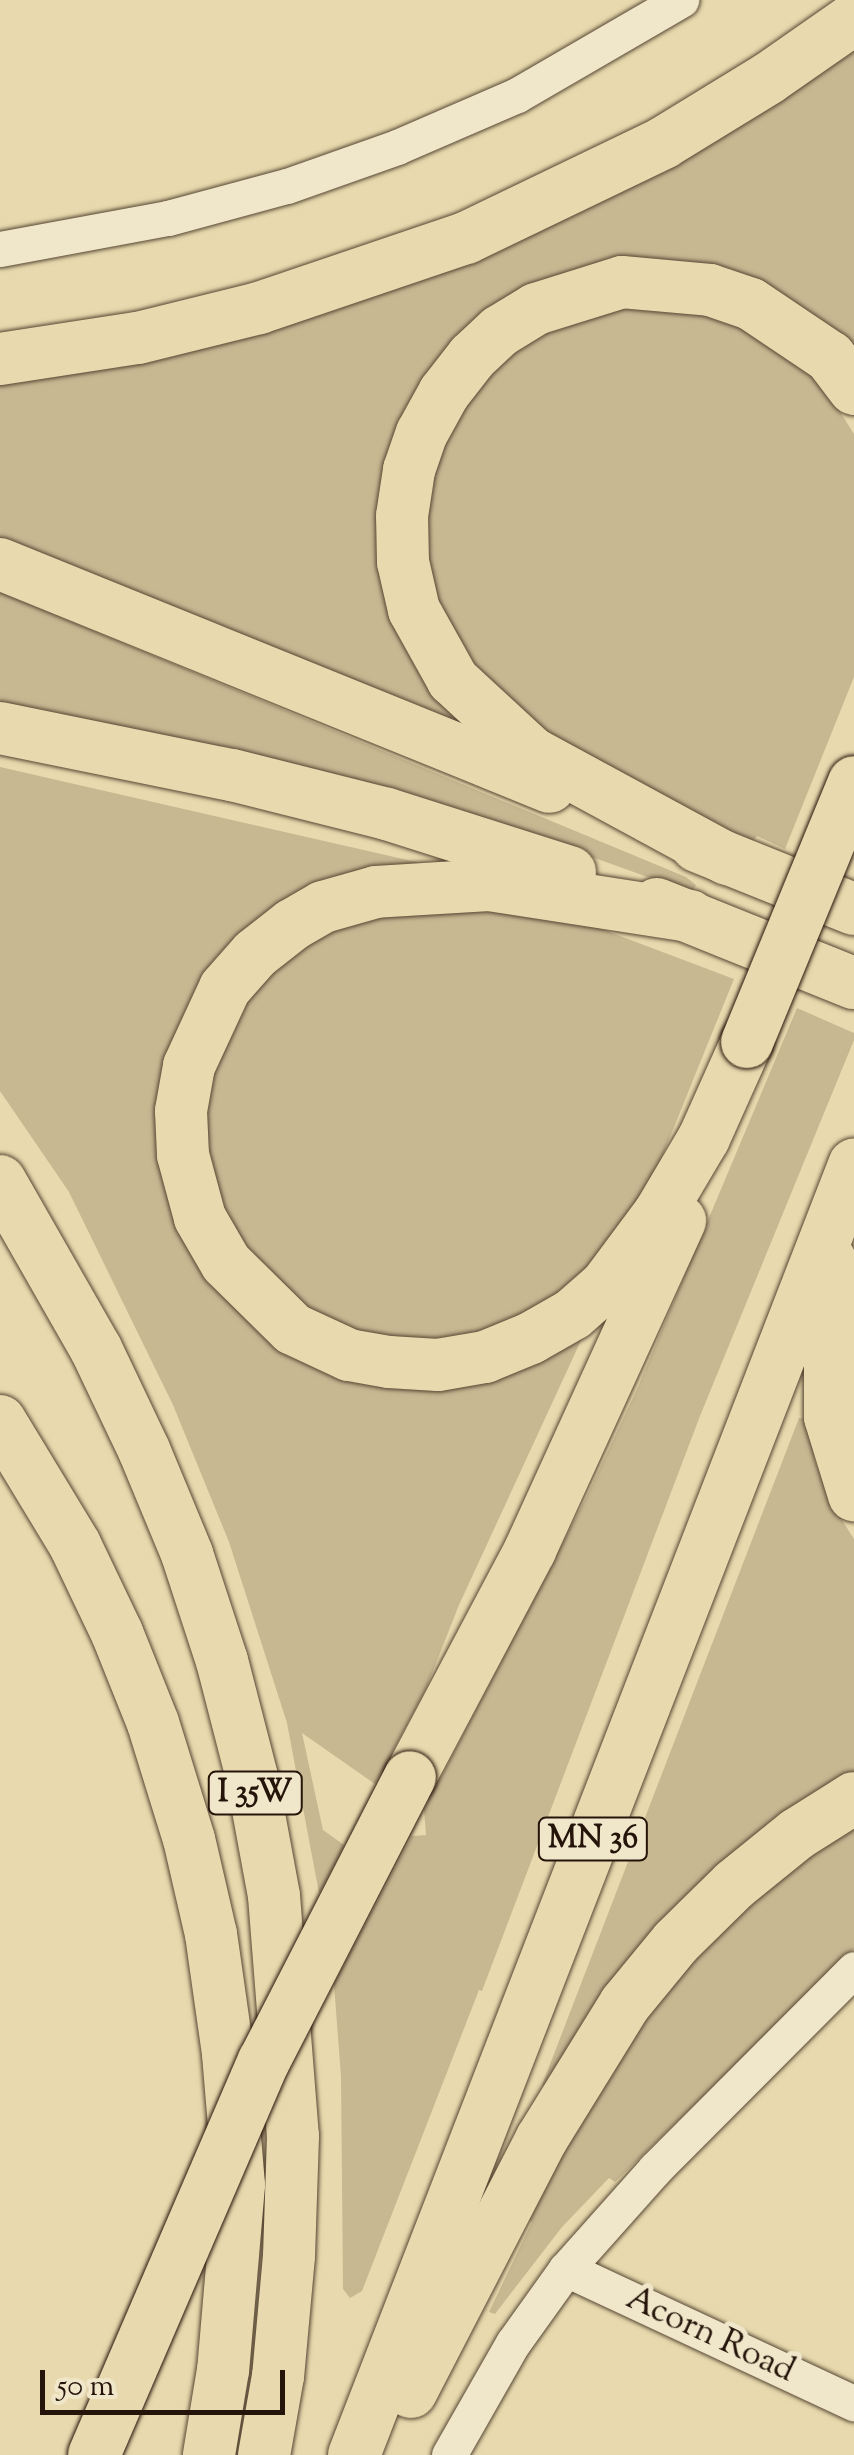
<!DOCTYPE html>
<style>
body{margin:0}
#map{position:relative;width:854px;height:2455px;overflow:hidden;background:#e8daae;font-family:"Sorts Mill Goudy",serif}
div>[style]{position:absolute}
.green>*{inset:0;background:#c7b892}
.roads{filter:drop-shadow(0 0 2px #564633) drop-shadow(0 0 2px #564633)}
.minor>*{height:35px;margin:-17.5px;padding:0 17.5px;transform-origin:17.5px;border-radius:17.5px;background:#f0e7ca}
.highway>*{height:52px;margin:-26px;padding:0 26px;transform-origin:26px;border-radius:26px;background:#e8daae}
.bridges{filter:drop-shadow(0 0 2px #25140a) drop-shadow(0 0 2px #25140a)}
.highway-bridge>*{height:52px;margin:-26px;padding:0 26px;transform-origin:26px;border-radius:26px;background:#e8daae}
span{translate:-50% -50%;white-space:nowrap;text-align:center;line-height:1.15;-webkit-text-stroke:10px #f0e7ca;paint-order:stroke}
.shield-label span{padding:2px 8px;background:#f0e7ca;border:2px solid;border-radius:8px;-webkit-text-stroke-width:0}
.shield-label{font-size:32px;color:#25140a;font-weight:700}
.street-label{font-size:35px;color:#25140a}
.scale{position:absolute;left:40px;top:2370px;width:245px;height:45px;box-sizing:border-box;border:5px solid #25140a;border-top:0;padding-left:12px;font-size:30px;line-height:35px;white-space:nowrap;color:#25140a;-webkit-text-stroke:8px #f0e7ca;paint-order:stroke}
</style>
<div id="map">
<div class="green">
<i style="clip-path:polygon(854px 38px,854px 366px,607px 271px,399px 447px,454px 714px,450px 721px,0 539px,0 383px,214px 341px)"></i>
<i style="clip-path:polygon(667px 300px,776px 337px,829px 394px,854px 434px,854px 677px,785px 849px,757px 836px,753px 841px,602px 776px,486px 695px,426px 591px,424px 480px,471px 383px,551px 322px)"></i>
<i style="clip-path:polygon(0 592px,686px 877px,696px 885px,692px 893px,567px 848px,0 706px)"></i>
<i style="clip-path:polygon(0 767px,447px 869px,397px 877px,186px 1019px,225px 1298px,285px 1350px,584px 1334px,459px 1605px,425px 1691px,375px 1784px,302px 1733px,323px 1830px,344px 1845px,319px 1893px,287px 1723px,229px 1542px,173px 1405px,69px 1192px,0 1091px)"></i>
<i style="clip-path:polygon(416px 903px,583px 922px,734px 979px,659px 1164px,612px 1242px,549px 1305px,482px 1339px,384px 1343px,352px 1336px,257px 1279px,199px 1160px,223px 1020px,307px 935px)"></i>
<i style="clip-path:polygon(797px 1008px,854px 1033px,854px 1040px,700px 1416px,482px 1991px,479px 1990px,362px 2291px,350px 2298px,343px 2289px,341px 2077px,334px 1984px,412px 1836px,426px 1835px,424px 1810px,586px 1498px,638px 1387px)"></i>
<i style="clip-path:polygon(799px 1418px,808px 1419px,815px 1461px,832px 1504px,854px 1539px,854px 1777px,551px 2088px,542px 2085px)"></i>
<i style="clip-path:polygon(854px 1822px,854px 1949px,615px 2182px,609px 2178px,562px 2227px,495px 2314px,489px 2312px,532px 2222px,525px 2218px,635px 2031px,688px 1967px,750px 1905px)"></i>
</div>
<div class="roads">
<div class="minor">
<i style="left:0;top:249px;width:171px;rotate:-10.5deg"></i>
<i style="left:168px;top:218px;width:123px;rotate:-15.1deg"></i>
<i style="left:287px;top:186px;width:117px;rotate:-19.5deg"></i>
<i style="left:397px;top:147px;width:131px;rotate:-23.4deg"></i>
<i style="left:517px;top:95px;width:190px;rotate:-30.1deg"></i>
<i style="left:566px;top:2269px;width:318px;rotate:25deg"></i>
<i style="left:449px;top:2455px;width:129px;rotate:-60.3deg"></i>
<i style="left:513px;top:2343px;width:91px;rotate:-54.4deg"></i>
<i style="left:566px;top:2269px;width:134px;rotate:-48.3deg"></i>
<i style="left:655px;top:2169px;width:282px;rotate:-45.1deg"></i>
</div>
<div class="highway">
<i style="left:0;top:359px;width:140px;rotate:-8.7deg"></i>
<i style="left:138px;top:338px;width:125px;rotate:-13.9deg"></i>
<i style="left:259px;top:308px;width:219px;rotate:-18.7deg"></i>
<i style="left:466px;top:238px;width:219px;rotate:-25.7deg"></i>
<i style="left:663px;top:143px;width:124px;rotate:-31.5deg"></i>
<i style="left:769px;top:78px;width:103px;rotate:-34.8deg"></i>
<i style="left:0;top:564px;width:593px;rotate:22.07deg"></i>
<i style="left:0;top:728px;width:237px;rotate:11.5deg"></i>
<i style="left:232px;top:775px;width:160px;rotate:14.1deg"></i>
<i style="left:387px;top:814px;width:192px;rotate:17.6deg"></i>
<i style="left:697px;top:846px;width:169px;rotate:21.9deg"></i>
<i style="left:727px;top:859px;width:222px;rotate:-151.5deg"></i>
<i style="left:532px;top:753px;width:108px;rotate:-137.3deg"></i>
<i style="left:453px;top:680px;width:80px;rotate:-119.1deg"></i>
<i style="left:414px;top:610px;width:49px;rotate:-102.9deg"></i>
<i style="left:403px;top:562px;width:46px;rotate:-91.2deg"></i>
<i style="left:402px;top:516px;width:47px;rotate:-81.3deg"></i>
<i style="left:409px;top:470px;width:39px;rotate:-71deg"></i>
<i style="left:422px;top:433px;width:46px;rotate:-61.2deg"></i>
<i style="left:444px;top:393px;width:46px;rotate:-52.1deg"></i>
<i style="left:472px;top:357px;width:38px;rotate:-43deg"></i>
<i style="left:500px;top:331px;width:42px;rotate:-31.4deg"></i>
<i style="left:536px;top:309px;width:90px;rotate:-17.4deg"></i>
<i style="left:622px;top:282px;width:88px;rotate:5.2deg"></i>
<i style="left:710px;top:290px;width:43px;rotate:18.9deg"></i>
<i style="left:751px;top:304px;width:95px;rotate:33.9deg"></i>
<i style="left:830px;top:357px;width:40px;rotate:53deg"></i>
<i style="left:657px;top:904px;width:212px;rotate:21.9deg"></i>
<i style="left:690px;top:916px;width:203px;rotate:-171.2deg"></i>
<i style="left:489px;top:885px;width:113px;rotate:176.5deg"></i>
<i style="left:376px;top:892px;width:55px;rotate:164.2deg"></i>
<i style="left:323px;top:907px;width:36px;rotate:150deg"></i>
<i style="left:292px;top:925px;width:47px;rotate:141.9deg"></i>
<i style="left:255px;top:954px;width:45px;rotate:131.4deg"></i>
<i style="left:225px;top:988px;width:86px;rotate:114.8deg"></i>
<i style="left:189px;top:1066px;width:46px;rotate:100.1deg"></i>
<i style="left:181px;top:1111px;width:44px;rotate:87.4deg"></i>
<i style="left:183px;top:1155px;width:65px;rotate:74.9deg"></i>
<i style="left:200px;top:1218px;width:52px;rotate:60deg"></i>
<i style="left:226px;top:1263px;width:94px;rotate:44.6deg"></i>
<i style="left:293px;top:1329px;width:62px;rotate:24.9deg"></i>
<i style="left:349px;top:1355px;width:41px;rotate:9.9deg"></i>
<i style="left:389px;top:1362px;width:49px;rotate:3.5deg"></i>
<i style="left:438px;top:1365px;width:48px;rotate:-9.7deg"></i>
<i style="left:485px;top:1357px;width:50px;rotate:-22.4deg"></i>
<i style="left:531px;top:1338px;width:48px;rotate:-29.7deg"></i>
<i style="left:573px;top:1314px;width:44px;rotate:-41.3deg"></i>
<i style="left:606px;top:1285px;width:89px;rotate:-53.3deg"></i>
<i style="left:659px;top:1214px;width:88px;rotate:-59.4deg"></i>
<i style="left:704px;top:1138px;width:105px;rotate:-65.9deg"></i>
<i style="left:0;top:1181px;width:193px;rotate:60.3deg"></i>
<i style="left:96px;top:1349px;width:112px;rotate:64.6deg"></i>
<i style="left:144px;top:1450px;width:113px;rotate:67.5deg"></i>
<i style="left:187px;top:1554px;width:113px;rotate:71.9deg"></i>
<i style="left:222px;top:1661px;width:120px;rotate:75.5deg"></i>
<i style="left:252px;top:1777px;width:121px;rotate:79.5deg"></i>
<i style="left:274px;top:1896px;width:241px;rotate:85.5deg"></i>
<i style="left:293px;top:2136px;width:120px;rotate:91.9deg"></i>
<i style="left:289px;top:2256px;width:121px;rotate:95.2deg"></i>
<i style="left:278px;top:2376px;width:80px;rotate:100deg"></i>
<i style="left:830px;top:1260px;width:157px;rotate:90deg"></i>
<i style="left:830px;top:1417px;width:82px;rotate:72.9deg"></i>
<i style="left:0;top:1421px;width:145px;rotate:58.8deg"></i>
<i style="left:75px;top:1545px;width:98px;rotate:64.5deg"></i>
<i style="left:117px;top:1633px;width:97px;rotate:68.2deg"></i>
<i style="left:153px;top:1723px;width:121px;rotate:72.8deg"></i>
<i style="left:189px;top:1839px;width:98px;rotate:77deg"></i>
<i style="left:211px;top:1934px;width:121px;rotate:81.9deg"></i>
<i style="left:228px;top:2054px;width:131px;rotate:85.2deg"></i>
<i style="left:239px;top:2185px;width:186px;rotate:94.9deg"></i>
<i style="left:223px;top:2370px;width:86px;rotate:99.4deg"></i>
<i style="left:410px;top:1777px;width:257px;rotate:-62.1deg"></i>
<i style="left:530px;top:1550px;width:362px;rotate:-65.5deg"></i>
<i style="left:411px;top:2392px;width:284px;rotate:-62.7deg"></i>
<i style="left:541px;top:2140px;width:160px;rotate:-58.3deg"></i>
<i style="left:625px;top:2004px;width:80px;rotate:-50.6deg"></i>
<i style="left:676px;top:1942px;width:81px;rotate:-44.5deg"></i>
<i style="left:734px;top:1885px;width:81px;rotate:-39deg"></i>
<i style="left:797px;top:1834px;width:67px;rotate:-32.3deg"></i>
<i style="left:354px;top:2455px;width:1384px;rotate:-68.81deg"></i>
</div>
</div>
<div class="bridges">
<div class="highway-bridge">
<i style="left:747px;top:1042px;width:281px;rotate:-67.6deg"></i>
<i style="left:94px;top:2455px;width:429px;rotate:-66.7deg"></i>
<i style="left:264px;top:2061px;width:319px;rotate:-62.8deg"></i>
</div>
</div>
<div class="shield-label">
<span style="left:255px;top:1793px">I 35W</span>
<span style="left:593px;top:1839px">MN 36</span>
</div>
<div class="street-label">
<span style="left:710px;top:2336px;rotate:25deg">Acorn Road</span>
</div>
<div class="scale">50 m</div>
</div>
